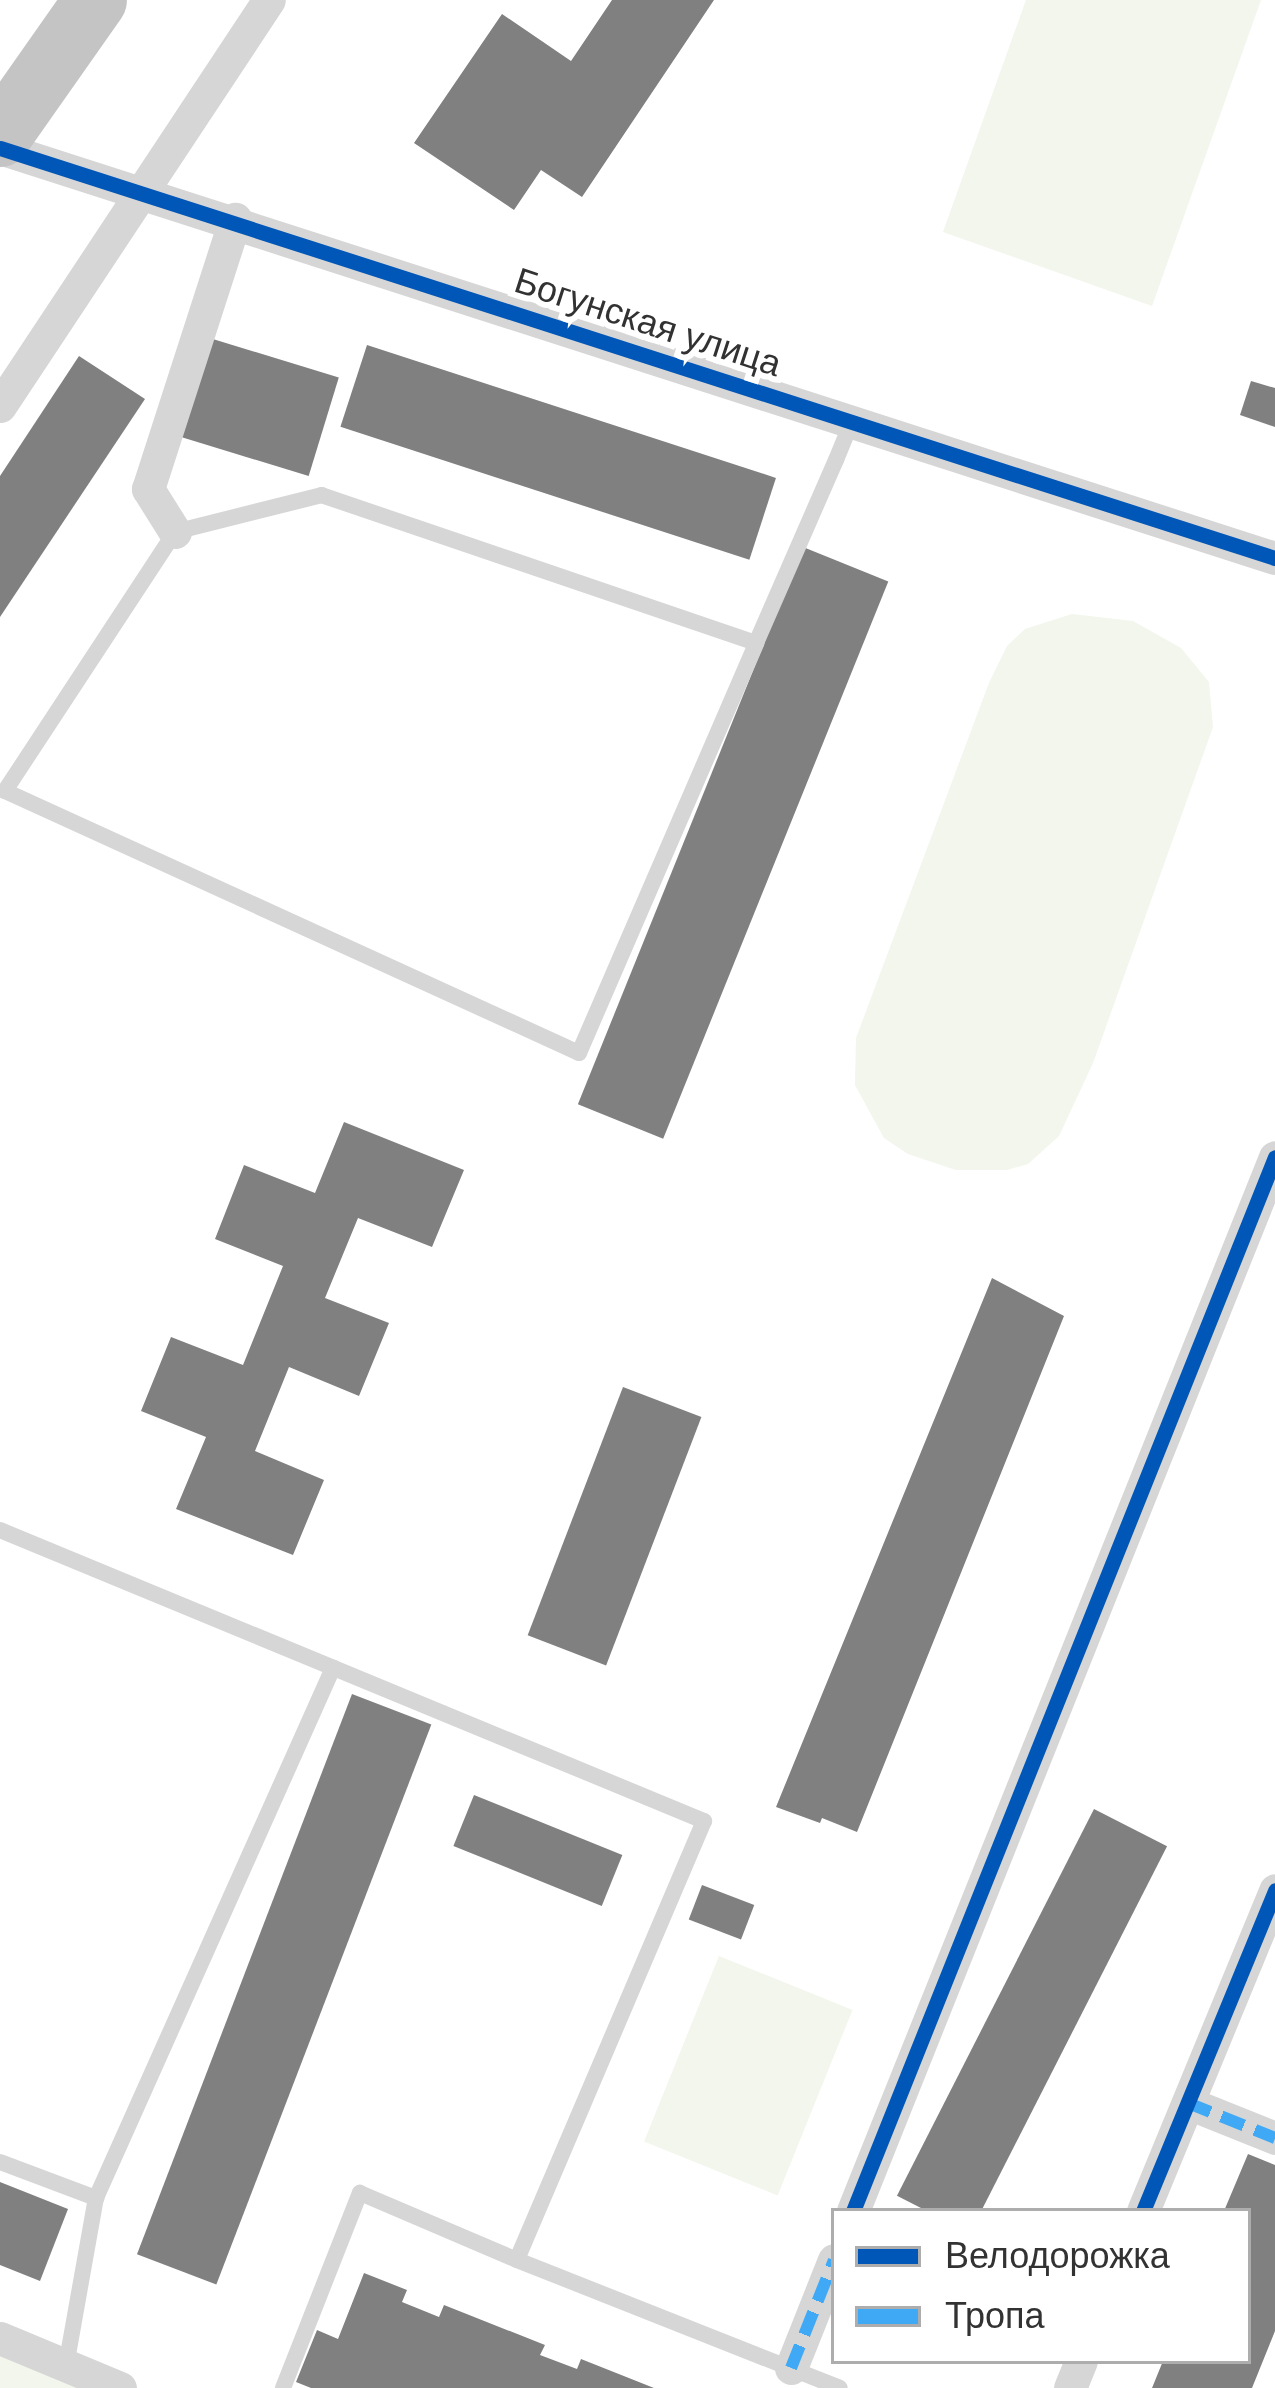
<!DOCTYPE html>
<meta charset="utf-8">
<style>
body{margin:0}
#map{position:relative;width:1275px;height:2388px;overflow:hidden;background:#fff;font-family:Arial,sans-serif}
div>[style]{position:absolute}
.green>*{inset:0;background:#f2f6ed;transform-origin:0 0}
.building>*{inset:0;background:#808080;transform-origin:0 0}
.lane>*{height:16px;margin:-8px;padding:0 8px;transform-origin:8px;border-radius:8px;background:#d6d6d6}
.street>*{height:33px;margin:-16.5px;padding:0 16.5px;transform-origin:16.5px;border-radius:16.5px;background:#d6d6d6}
.highway>*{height:63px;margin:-31.5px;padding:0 31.5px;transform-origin:31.5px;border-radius:31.5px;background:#c4c4c4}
.quiet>*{height:12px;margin-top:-6px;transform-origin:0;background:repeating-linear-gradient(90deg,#3fa9f5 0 24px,transparent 0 36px)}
.cycleway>*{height:15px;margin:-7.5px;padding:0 7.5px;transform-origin:7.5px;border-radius:7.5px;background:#0057b8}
span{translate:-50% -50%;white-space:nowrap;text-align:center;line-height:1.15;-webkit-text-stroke:12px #fff;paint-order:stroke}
.street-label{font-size:36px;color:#323232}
.legend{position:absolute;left:831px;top:2208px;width:420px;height:156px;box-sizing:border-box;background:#fff;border:3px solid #adadad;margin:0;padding:15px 21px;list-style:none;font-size:36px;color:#323232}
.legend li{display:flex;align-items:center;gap:24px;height:60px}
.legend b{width:60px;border:3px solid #adadad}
</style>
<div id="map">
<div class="green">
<i style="clip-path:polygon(1026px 0,1261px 0,1152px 306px,943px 232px)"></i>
<i style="clip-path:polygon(1072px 614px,1133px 621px,1181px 648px,1209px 682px,1213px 727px,1093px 1063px,1059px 1136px,1028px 1164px,1007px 1170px,956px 1170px,908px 1154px,884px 1138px,855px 1085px,856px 1038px,989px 683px,1007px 646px,1025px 629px)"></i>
<i style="left:719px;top:1956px;width:144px;height:200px;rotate:22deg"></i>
<i style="clip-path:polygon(0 2349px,98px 2388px,0 2388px)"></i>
</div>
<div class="building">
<i style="clip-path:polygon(612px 0,714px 0,582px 197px,541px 170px,514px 210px,414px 143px,502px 14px,571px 61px)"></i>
<i style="left:203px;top:336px;width:142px;height:103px;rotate:17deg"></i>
<i style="left:367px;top:345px;width:430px;height:86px;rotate:18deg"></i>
<i style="clip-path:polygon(79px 356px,145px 399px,0 617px,0 476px)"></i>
<i style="clip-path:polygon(1251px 381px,1275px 388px,1275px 427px,1240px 415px)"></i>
<i style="left:803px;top:547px;width:92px;height:601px;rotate:22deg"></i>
<i style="clip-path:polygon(344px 1122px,464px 1170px,432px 1247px,358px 1218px,325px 1298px,389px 1323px,359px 1396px,289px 1367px,255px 1451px,324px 1480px,293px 1555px,176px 1509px,206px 1437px,141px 1411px,171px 1337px,243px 1365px,283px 1266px,215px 1239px,244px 1165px,315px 1193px)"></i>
<i style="clip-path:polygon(992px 1278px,1064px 1316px,857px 1832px,822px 1818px,820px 1823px,776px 1807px)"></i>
<i style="left:623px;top:1387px;width:84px;height:266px;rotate:21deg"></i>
<i style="left:352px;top:1694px;width:85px;height:600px;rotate:21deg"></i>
<i style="left:474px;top:1795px;width:160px;height:55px;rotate:22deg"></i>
<i style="left:1094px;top:1809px;width:82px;height:434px;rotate:27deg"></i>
<i style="left:702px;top:1885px;width:56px;height:37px;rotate:21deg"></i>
<i style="clip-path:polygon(1248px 2154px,1275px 2165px,1275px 2331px,1252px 2388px,1152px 2388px,1163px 2361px,1248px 2361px,1248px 2211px,1224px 2211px)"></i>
<i style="clip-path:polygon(0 2182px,68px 2209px,40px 2281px,0 2265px)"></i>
<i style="clip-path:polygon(364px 2273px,407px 2290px,402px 2302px,439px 2317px,444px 2305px,545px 2345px,540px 2355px,577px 2369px,581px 2359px,654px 2388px,311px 2388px,296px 2382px,317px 2330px,338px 2339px)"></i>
</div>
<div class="lane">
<i style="left:756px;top:643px;width:459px;rotate:-161.2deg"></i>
<i style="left:322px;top:495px;width:152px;rotate:165.9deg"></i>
<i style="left:175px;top:532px;width:310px;rotate:123.3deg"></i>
<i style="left:5px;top:791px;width:631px;rotate:24.53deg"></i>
<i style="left:579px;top:1053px;width:447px;rotate:-66.6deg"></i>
<i style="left:756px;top:643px;width:200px;rotate:-66.4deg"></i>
<i style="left:836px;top:460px;width:42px;rotate:-67.7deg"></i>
<i style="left:0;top:1530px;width:762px;rotate:22.46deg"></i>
<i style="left:704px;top:1821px;width:477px;rotate:113.1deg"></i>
<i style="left:517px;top:2260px;width:347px;rotate:21.6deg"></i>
<i style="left:0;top:2162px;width:103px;rotate:20.6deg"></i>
<i style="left:66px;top:2366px;width:171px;rotate:-79.9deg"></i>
<i style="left:96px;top:2198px;width:581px;rotate:-65.91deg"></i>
<i style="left:283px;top:2388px;width:210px;rotate:-68.5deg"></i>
<i style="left:360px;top:2193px;width:171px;rotate:23.1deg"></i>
</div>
<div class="street">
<i style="left:0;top:148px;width:1339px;rotate:17.83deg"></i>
<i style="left:0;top:406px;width:487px;rotate:-56.5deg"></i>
<i style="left:175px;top:532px;width:51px;rotate:-122.1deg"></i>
<i style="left:148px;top:489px;width:284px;rotate:-72.1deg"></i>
<i style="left:1188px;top:2103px;width:94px;rotate:21.9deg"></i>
<i style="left:853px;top:2211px;width:1135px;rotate:-68.18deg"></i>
<i style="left:1143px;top:2211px;width:347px;rotate:-67.6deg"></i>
<i style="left:0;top:2338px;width:130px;rotate:22.6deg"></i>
<i style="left:791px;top:2368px;width:116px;rotate:-68.3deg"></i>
<i style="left:1070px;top:2388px;width:29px;rotate:-68deg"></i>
</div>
<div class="highway">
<i style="left:0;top:135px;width:165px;rotate:-54.9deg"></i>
</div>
<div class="quiet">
<i style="left:1188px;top:2103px;width:94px;rotate:21.9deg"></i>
<i style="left:791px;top:2368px;width:116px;rotate:-68.3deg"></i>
</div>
<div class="cycleway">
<i style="left:0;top:148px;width:1339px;rotate:17.83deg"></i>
<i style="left:853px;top:2211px;width:1135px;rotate:-68.18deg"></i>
<i style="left:1143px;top:2211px;width:347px;rotate:-67.6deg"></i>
</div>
<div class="street-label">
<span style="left:648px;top:322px;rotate:18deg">Богунская улица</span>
</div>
<ul class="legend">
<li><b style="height:15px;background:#0057b8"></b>Велодорожка</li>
<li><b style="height:15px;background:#3fa9f5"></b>Тропа</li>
</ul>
</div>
